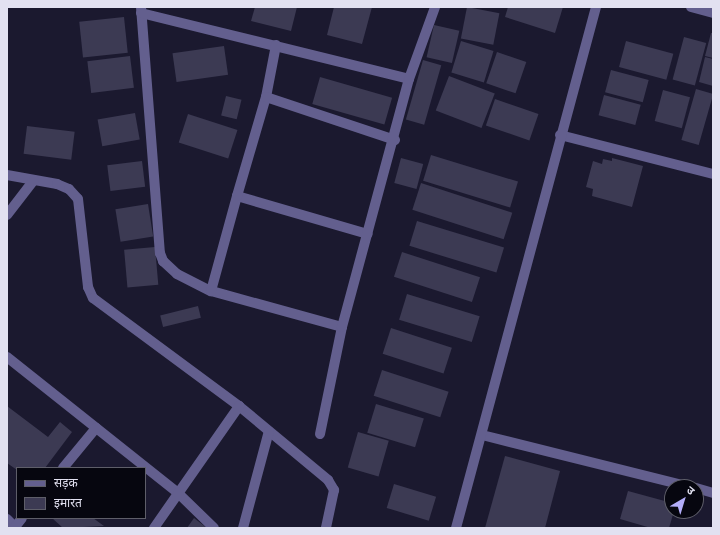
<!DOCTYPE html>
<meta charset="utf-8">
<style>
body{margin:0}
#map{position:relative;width:720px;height:535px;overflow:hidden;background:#1b192f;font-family:Montserrat,"Noto Sans Devanagari",sans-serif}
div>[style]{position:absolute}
.building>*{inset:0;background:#3c3a53;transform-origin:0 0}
.minor>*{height:10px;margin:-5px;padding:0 5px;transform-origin:5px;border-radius:5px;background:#635f8e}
span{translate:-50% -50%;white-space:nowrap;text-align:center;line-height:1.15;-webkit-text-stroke:4px #06060f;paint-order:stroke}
.frame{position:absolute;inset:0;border:8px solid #e2e1f1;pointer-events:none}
.legend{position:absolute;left:16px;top:467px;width:130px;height:52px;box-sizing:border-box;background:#06060f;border:1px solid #5e5e69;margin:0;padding:5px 7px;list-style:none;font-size:12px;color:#e2e1f1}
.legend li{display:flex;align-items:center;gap:8px;height:20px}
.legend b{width:20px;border:1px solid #5e5e69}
.north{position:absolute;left:664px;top:479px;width:40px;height:40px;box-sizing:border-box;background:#06060f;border:1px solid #5e5e69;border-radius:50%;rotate:38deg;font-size:11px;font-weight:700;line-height:16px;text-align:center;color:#e2e1f1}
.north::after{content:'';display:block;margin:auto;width:14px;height:18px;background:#b3adf9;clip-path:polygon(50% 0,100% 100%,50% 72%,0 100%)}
</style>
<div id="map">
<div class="building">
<i style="clip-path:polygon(255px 7px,297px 7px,291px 31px,251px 21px)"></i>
<i style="clip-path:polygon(334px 7px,372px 7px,362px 44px,327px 35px)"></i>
<i style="left:467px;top:7px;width:33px;height:32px;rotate:11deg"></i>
<i style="clip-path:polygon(508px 7px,563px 7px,555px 33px,505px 17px)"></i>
<i style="left:124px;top:17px;width:36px;height:45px;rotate:84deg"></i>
<i style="left:434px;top:25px;width:26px;height:33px;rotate:13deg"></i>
<i style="clip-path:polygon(711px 33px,713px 33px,713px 58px,705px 56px)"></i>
<i style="left:684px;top:37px;width:23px;height:44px;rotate:15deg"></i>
<i style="left:461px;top:41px;width:34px;height:33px;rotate:17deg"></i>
<i style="left:626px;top:41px;width:49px;height:27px;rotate:15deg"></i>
<i style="left:224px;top:46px;width:29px;height:52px;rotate:82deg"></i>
<i style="left:497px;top:52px;width:31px;height:33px;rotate:19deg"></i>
<i style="left:130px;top:56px;width:32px;height:43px;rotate:83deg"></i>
<i style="clip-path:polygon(705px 57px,713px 59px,713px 86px,699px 82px)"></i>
<i style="left:423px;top:60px;width:19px;height:62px;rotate:16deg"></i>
<i style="left:611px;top:70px;width:39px;height:23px;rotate:15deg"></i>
<i style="left:449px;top:76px;width:49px;height:37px;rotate:21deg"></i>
<i style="left:320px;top:77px;width:75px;height:28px;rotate:16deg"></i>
<i style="left:696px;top:89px;width:18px;height:53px;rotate:16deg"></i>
<i style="left:663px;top:90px;width:28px;height:32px;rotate:15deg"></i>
<i style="left:604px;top:95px;width:38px;height:21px;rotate:15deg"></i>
<i style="left:226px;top:96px;width:16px;height:20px;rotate:14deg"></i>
<i style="left:495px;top:99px;width:46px;height:28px;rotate:19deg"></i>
<i style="left:135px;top:113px;width:27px;height:38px;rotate:80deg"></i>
<i style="left:188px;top:114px;width:52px;height:30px;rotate:18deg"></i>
<i style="left:27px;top:126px;width:48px;height:28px;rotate:7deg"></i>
<i style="left:431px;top:155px;width:91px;height:27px;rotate:17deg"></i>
<i style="left:401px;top:158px;width:23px;height:26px;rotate:15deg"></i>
<i style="clip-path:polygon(612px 158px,643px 166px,632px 207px,592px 196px,593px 189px,586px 187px,593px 161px,602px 164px,603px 159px,612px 161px)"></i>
<i style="left:142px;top:161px;width:26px;height:35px;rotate:83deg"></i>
<i style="left:421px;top:183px;width:96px;height:28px;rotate:18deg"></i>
<i style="left:148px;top:204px;width:33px;height:33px;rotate:81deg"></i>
<i style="left:417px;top:221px;width:91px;height:26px;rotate:17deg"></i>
<i style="left:155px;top:247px;width:38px;height:31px;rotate:85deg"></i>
<i style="left:402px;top:252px;width:82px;height:26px;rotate:18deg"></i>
<i style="left:407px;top:294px;width:76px;height:27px;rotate:17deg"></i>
<i style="left:198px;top:306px;width:12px;height:39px;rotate:76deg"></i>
<i style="left:391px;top:328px;width:64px;height:27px;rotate:18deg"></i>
<i style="left:382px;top:370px;width:70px;height:27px;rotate:18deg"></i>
<i style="left:376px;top:404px;width:50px;height:30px;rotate:17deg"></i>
<i style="clip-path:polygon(7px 406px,48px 437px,60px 422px,72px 432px,45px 468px,17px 468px,17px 470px,7px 463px)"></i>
<i style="left:358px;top:432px;width:32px;height:37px;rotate:16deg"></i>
<i style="clip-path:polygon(505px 456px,560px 471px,545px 528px,485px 528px)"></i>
<i style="left:394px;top:484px;width:44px;height:25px;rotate:17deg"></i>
<i style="clip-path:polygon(628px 491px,672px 503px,674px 511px,669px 528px,651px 528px,620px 519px)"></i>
<i style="clip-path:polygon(52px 518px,93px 518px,104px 526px,63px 528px)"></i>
<i style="clip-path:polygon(194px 518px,207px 528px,187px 528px)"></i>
</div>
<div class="minor">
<i style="left:141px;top:7px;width:247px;rotate:85.6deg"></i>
<i style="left:160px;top:253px;width:9px;rotate:69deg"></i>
<i style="left:163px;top:261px;width:19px;rotate:43deg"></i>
<i style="left:177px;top:274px;width:38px;rotate:27deg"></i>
<i style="left:691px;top:7px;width:23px;rotate:15deg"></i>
<i style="left:141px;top:13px;width:276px;rotate:13.8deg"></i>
<i style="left:266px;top:97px;width:53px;rotate:-79.1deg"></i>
<i style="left:560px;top:135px;width:158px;rotate:14.3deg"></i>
<i style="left:7px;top:175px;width:51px;rotate:10.2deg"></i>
<i style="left:57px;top:184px;width:13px;rotate:23deg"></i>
<i style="left:69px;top:189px;width:13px;rotate:48deg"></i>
<i style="left:78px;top:199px;width:89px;rotate:83.5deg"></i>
<i style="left:88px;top:287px;width:12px;rotate:66deg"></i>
<i style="left:93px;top:298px;width:182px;rotate:36.5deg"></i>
<i style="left:239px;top:406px;width:116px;rotate:39.7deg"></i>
<i style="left:328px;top:480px;width:12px;rotate:59deg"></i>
<i style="left:334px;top:490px;width:39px;rotate:102deg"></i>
<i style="left:237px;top:196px;width:136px;rotate:16.2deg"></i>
<i style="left:7px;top:215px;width:44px;rotate:-52.4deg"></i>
<i style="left:342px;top:327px;width:136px;rotate:-164.6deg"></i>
<i style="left:211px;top:291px;width:98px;rotate:-74.7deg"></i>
<i style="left:237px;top:196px;width:103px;rotate:-73.7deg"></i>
<i style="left:266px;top:97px;width:136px;rotate:18.4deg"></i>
<i style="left:7px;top:357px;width:218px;rotate:38.5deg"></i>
<i style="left:178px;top:493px;width:50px;rotate:44.2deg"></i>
<i style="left:320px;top:434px;width:109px;rotate:-78.4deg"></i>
<i style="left:342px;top:327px;width:257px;rotate:-74.9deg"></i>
<i style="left:409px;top:79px;width:77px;rotate:-70.1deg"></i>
<i style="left:482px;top:435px;width:215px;rotate:14deg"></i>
<i style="left:63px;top:468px;width:52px;rotate:-50.5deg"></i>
<i style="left:696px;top:488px;width:18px;rotate:16deg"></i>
<i style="left:7px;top:519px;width:13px;rotate:45deg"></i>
<i style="left:15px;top:527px;width:11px;rotate:-52deg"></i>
<i style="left:154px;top:528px;width:149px;rotate:-55.1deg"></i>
<i style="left:243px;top:528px;width:100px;rotate:-75deg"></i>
<i style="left:456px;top:528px;width:539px;rotate:-74.96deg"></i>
</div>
<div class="frame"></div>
<ul class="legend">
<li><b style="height:5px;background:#635f8e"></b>सड़क</li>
<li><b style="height:11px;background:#3c3a53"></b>इमारत</li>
</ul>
<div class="north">उ</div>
</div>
